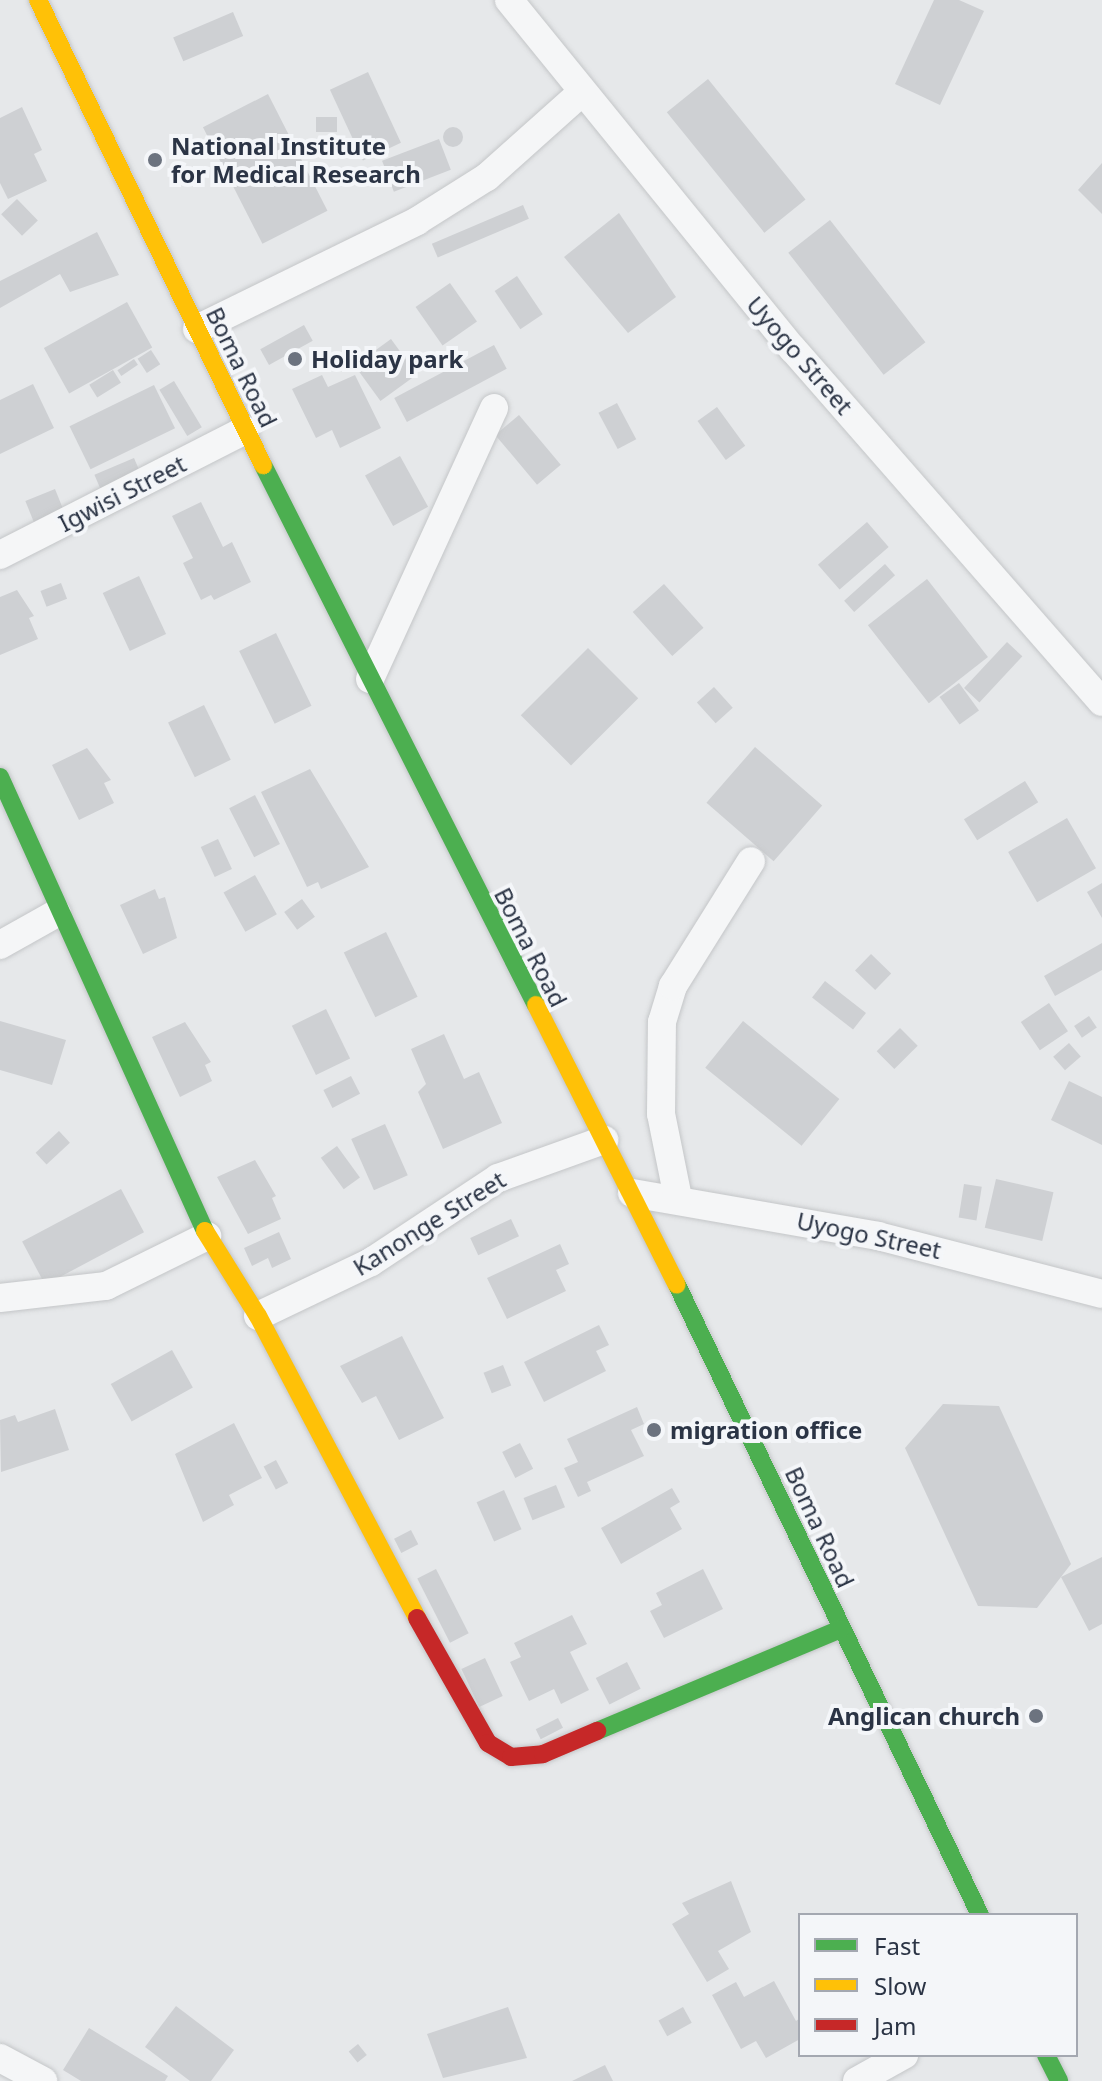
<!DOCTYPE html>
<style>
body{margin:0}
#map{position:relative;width:1102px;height:2081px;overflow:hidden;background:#e6e8ea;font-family:"Noto Sans",sans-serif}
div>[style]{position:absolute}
.building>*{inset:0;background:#ced0d3;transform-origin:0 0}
.round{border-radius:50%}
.roads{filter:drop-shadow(0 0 2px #c4c6c8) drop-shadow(0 0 2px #c4c6c8)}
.street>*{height:28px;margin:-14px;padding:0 14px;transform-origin:14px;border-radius:14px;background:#f5f6f7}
.fast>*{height:18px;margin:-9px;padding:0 9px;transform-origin:9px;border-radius:9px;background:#4caf50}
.slow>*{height:18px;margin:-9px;padding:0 9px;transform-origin:9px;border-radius:9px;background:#ffc107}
.jam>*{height:18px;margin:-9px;padding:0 9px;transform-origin:9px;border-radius:9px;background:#c62828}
.dots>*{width:22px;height:22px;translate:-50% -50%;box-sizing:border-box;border:4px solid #f4f6f9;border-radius:50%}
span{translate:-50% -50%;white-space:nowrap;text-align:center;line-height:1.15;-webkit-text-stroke:8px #f4f6f9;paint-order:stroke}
.poi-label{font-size:24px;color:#2b3445;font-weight:700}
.left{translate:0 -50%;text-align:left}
.right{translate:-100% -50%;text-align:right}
.street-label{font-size:24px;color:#2b3445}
.legend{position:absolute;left:798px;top:1913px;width:280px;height:144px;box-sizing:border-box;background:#f4f6f9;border:2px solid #a4a8b1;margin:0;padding:10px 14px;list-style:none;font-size:24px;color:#2b3445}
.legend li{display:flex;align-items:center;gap:16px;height:40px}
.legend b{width:40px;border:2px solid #a4a8b1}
</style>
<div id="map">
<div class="building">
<i style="clip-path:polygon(934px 0,959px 0,984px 11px,940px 105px,895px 84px)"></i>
<i style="left:233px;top:12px;width:26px;height:65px;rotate:67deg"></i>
<i style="left:368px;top:72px;width:78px;height:42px;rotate:65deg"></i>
<i style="left:708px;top:79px;width:155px;height:53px;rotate:51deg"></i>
<i style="left:268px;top:94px;width:131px;height:73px;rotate:63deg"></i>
<i style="clip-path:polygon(22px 107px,42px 150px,34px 154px,47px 181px,8px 199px,0 183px,0 118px)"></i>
<i style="left:316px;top:117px;width:21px;height:15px"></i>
<i class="round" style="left:443px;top:127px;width:20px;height:20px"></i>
<i style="left:439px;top:139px;width:33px;height:61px;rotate:69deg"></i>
<i style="clip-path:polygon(1102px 163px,1102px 214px,1078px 190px)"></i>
<i style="left:17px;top:199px;width:30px;height:22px;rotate:46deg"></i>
<i style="left:523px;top:205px;width:15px;height:99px;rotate:67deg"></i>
<i style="clip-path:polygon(619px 213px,676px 297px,628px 333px,564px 257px)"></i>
<i style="left:830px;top:220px;width:155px;height:53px;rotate:52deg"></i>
<i style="clip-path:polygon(97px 232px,119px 275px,70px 292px,60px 274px,0 308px,0 281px)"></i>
<i style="left:517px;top:276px;width:46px;height:27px;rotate:56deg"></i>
<i style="left:450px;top:283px;width:47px;height:42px;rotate:55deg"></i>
<i style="left:127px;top:302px;width:52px;height:95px;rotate:61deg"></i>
<i style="left:304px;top:325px;width:18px;height:50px;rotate:61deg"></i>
<i style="left:391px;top:339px;width:44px;height:45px;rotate:54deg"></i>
<i style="left:494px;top:345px;width:27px;height:113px;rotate:62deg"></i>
<i style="left:151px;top:350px;width:17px;height:16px;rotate:57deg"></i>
<i style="left:134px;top:359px;width:7px;height:20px;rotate:56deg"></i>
<i style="left:113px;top:370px;width:15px;height:28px;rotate:58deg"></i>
<i style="clip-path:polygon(322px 375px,328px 387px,355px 375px,381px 428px,340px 448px,332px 430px,316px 438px,292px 389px)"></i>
<i style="left:174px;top:381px;width:54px;height:17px;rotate:59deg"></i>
<i style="clip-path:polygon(33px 384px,54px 428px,0 454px,0 400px)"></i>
<i style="left:154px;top:385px;width:48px;height:94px;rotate:64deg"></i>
<i style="left:617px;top:403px;width:41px;height:21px;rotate:62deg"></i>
<i style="left:717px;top:407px;width:48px;height:24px;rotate:54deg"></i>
<i style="left:519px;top:415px;width:65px;height:31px;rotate:50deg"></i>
<i style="left:400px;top:456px;width:58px;height:40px;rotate:61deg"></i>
<i style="left:134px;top:458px;width:15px;height:43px;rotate:67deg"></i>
<i style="left:55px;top:489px;width:27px;height:32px;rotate:68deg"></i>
<i style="clip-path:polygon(201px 502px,223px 547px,232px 542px,251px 582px,214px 600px,211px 595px,201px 600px,183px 563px,193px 558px,172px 516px)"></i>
<i style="left:867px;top:522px;width:33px;height:65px;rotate:49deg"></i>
<i style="left:885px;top:564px;width:15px;height:55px;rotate:48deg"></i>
<i style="left:139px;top:576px;width:64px;height:40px;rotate:65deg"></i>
<i style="left:927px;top:579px;width:99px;height:75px;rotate:52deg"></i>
<i style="left:61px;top:583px;width:17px;height:22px;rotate:69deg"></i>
<i style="left:664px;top:584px;width:59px;height:42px;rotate:48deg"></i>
<i style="clip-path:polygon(17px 590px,34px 616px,29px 618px,38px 639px,0 655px,0 597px)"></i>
<i style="left:276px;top:633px;width:81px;height:41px;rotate:64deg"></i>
<i style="left:1007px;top:642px;width:21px;height:63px;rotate:43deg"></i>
<i style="left:588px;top:648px;width:71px;height:95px;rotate:45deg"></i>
<i style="left:959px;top:683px;width:34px;height:24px;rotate:54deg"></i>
<i style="left:714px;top:687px;width:28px;height:23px;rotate:48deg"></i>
<i style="left:204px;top:705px;width:61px;height:40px;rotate:64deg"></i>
<i style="left:755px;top:747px;width:89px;height:74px;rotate:41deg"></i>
<i style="clip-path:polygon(87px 748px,111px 780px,104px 783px,114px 803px,79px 820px,52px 765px)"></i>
<i style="clip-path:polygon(310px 769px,369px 867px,321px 889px,318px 882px,307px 887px,261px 792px)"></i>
<i style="left:1025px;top:781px;width:25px;height:72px;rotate:58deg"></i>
<i style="left:255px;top:795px;width:55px;height:29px;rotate:63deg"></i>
<i style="left:1067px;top:818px;width:58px;height:68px;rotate:60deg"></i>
<i style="left:218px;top:839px;width:33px;height:19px;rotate:65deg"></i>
<i style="left:255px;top:875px;width:45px;height:36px;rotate:61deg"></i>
<i style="clip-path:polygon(1102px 883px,1102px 918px,1087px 892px)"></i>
<i style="clip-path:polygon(155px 889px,159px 899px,165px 897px,177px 938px,143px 954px,120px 905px)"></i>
<i style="left:302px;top:899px;width:22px;height:22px;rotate:54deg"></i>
<i style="left:386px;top:932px;width:72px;height:47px;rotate:64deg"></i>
<i style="clip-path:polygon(1102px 943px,1102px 970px,1055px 996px,1044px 976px)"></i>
<i style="left:871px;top:954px;width:28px;height:23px;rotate:44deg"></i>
<i style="left:825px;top:981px;width:52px;height:21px;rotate:38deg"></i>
<i style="left:1049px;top:1003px;width:34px;height:34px;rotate:56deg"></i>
<i style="left:326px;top:1009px;width:55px;height:38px;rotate:64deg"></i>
<i style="left:1089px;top:1016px;width:14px;height:18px;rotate:56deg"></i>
<i style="clip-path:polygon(0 1021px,66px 1040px,52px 1085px,0 1070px)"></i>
<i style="left:743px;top:1021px;width:124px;height:60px;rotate:39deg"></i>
<i style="clip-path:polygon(185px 1022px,211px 1062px,205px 1065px,212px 1081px,180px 1097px,152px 1037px)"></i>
<i style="left:900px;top:1028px;width:25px;height:33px;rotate:45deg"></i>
<i style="clip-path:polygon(444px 1034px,464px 1079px,479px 1072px,502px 1123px,443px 1149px,418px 1092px,426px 1084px,411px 1049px)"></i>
<i style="left:1069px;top:1043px;width:18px;height:21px;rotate:49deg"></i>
<i style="left:351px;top:1076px;width:20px;height:31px;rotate:63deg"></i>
<i style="clip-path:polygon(1069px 1081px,1102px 1097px,1102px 1145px,1051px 1120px)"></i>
<i style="left:385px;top:1124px;width:56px;height:37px;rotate:66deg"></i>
<i style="left:59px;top:1131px;width:16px;height:32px;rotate:47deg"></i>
<i style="left:337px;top:1146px;width:39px;height:20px;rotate:54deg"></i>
<i style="clip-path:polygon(255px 1160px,276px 1196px,272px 1198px,281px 1219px,248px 1234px,217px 1177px)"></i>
<i style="left:996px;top:1179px;width:59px;height:50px;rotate:13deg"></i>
<i style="left:964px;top:1184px;width:18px;height:34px;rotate:9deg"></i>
<i style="left:121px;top:1189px;width:49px;height:112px;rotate:62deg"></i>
<i style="left:511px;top:1219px;width:19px;height:45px;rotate:65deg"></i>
<i style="clip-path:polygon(279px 1232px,291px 1259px,272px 1268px,268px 1258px,252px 1266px,244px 1248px)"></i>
<i style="clip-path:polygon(560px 1244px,569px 1264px,556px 1270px,566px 1291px,507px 1319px,487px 1278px)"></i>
<i style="clip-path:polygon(599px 1325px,609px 1345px,596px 1351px,606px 1371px,544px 1402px,524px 1362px)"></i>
<i style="clip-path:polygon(402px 1336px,444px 1418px,399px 1440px,376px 1396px,362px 1403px,340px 1366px)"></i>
<i style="left:172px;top:1350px;width:43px;height:70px;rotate:61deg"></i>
<i style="left:503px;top:1365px;width:22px;height:21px;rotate:68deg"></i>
<i style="clip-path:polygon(943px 1404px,999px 1406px,1071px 1564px,1037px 1608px,978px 1606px,905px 1448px)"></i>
<i style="clip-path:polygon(637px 1407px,644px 1424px,631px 1430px,644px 1456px,587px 1482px,591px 1491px,578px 1497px,564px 1468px,578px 1462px,567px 1439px)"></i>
<i style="clip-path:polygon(55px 1409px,69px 1450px,1px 1472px,0 1420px,15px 1415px,18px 1422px)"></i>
<i style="clip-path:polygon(234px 1423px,262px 1478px,229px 1495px,234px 1505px,203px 1522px,175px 1454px)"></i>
<i style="left:520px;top:1443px;width:29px;height:20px;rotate:63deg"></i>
<i style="left:276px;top:1460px;width:26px;height:14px;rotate:62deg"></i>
<i style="left:556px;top:1485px;width:24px;height:35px;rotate:68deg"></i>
<i style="clip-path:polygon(672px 1488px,680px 1502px,670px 1508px,682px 1529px,621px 1564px,601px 1528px)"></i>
<i style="left:504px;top:1490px;width:43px;height:30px;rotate:66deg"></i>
<i style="left:411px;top:1530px;width:16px;height:19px;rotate:63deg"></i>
<i style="clip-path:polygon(1102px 1557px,1102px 1624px,1089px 1631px,1061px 1577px)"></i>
<i style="left:436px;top:1569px;width:72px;height:21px;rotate:63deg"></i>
<i style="clip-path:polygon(703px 1569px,723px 1609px,664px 1638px,650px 1611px,662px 1605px,656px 1593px)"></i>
<i style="clip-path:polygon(572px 1615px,587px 1644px,570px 1652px,589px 1690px,561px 1704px,554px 1689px,529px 1701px,510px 1662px,521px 1657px,514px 1643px)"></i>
<i style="left:485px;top:1658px;width:42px;height:26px;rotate:65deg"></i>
<i style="left:627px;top:1662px;width:30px;height:35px;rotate:63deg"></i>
<i style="left:558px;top:1718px;width:11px;height:25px;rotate:63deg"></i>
<i style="clip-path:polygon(731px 1881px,751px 1932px,718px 1951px,729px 1969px,707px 1982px,672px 1924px,689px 1914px,682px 1903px)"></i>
<i style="clip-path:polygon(774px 1981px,796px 2021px,800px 2018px,800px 2039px,766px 2058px,756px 2041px,741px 2049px,712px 1995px,736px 1982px,744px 1997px)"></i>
<i style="clip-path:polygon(176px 2006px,234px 2050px,211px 2081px,190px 2081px,145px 2047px)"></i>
<i style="clip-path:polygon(508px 2007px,527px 2058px,443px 2078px,427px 2034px)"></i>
<i style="left:683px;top:2007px;width:18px;height:28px;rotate:61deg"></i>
<i style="clip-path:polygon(89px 2028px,168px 2076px,165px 2081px,81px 2081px,63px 2070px)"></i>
<i style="left:358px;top:2044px;width:14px;height:12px;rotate:51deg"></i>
<i style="clip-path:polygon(605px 2065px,613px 2081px,572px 2081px)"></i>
</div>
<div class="roads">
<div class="street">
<i style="left:509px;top:0;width:450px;rotate:50.9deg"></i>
<i style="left:793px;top:349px;width:469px;rotate:48.8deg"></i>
<i style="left:197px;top:329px;width:245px;rotate:-26.1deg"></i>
<i style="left:417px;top:221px;width:83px;rotate:-32.2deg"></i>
<i style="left:487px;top:177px;width:127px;rotate:-41.8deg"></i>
<i style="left:0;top:555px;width:275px;rotate:-27deg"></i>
<i style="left:370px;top:679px;width:298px;rotate:-65.4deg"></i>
<i style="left:0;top:945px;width:65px;rotate:-29.3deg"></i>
<i style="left:632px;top:1193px;width:250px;rotate:9.9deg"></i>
<i style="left:878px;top:1236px;width:231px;rotate:14.5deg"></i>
<i style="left:678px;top:1198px;width:86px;rotate:-101.4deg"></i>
<i style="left:661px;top:1114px;width:92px;rotate:-89.4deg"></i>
<i style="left:662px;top:1022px;width:38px;rotate:-73deg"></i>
<i style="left:673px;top:986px;width:147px;rotate:-58deg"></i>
<i style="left:0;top:1298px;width:107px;rotate:-6.5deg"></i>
<i style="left:106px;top:1286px;width:113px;rotate:-26.3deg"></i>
<i style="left:258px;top:1316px;width:125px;rotate:-25.5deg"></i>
<i style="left:371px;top:1262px;width:152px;rotate:-33.5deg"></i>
<i style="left:498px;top:1178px;width:113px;rotate:-19.7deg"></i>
<i style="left:0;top:2058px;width:49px;rotate:28.1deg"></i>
<i style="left:857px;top:2081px;width:54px;rotate:-29deg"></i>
</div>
<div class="fast">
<i style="left:263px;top:465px;width:605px;rotate:63.18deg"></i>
<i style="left:0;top:777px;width:498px;rotate:65.7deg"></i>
<i style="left:677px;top:1285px;width:699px;rotate:64.31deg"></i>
<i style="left:597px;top:1731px;width:264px;rotate:-22.7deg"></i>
<i style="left:1046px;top:2055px;width:29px;rotate:63deg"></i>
</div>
<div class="slow">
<i style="left:38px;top:0;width:517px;rotate:64.18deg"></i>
<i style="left:536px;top:1005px;width:313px;rotate:63.3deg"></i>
<i style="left:205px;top:1231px;width:100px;rotate:58.1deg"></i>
<i style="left:258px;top:1316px;width:341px;rotate:62.2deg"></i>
</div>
<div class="jam">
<i style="left:417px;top:1618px;width:144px;rotate:60.4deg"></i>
<i style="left:488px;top:1743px;width:27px;rotate:31deg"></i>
<i style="left:511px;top:1757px;width:32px;rotate:-5deg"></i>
<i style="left:543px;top:1754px;width:59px;rotate:-23.1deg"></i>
</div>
</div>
<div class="dots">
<i style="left:155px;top:160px;background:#6c737f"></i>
<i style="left:295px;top:359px;background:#6c737f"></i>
<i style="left:654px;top:1430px;background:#6c737f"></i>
<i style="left:1036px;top:1716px;background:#6c737f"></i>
</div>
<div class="poi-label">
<span class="left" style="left:171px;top:160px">National Institute<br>for Medical Research</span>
<span class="left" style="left:311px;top:359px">Holiday park</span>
<span class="left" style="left:670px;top:1430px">migration office</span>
<span class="right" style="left:1020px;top:1716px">Anglican church</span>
</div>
<div class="street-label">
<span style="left:800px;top:355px;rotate:49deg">Uyogo Street</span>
<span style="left:242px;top:367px;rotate:64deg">Boma Road</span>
<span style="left:122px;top:493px;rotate:-27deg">Igwisi Street</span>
<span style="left:531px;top:947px;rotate:63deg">Boma Road</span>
<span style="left:429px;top:1223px;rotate:-32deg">Kanonge Street</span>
<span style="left:869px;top:1235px;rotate:12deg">Uyogo Street</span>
<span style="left:820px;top:1527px;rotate:65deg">Boma Road</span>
</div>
<ul class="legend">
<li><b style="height:10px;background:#4caf50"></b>Fast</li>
<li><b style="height:10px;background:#ffc107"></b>Slow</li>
<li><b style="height:10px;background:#c62828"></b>Jam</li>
</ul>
</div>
